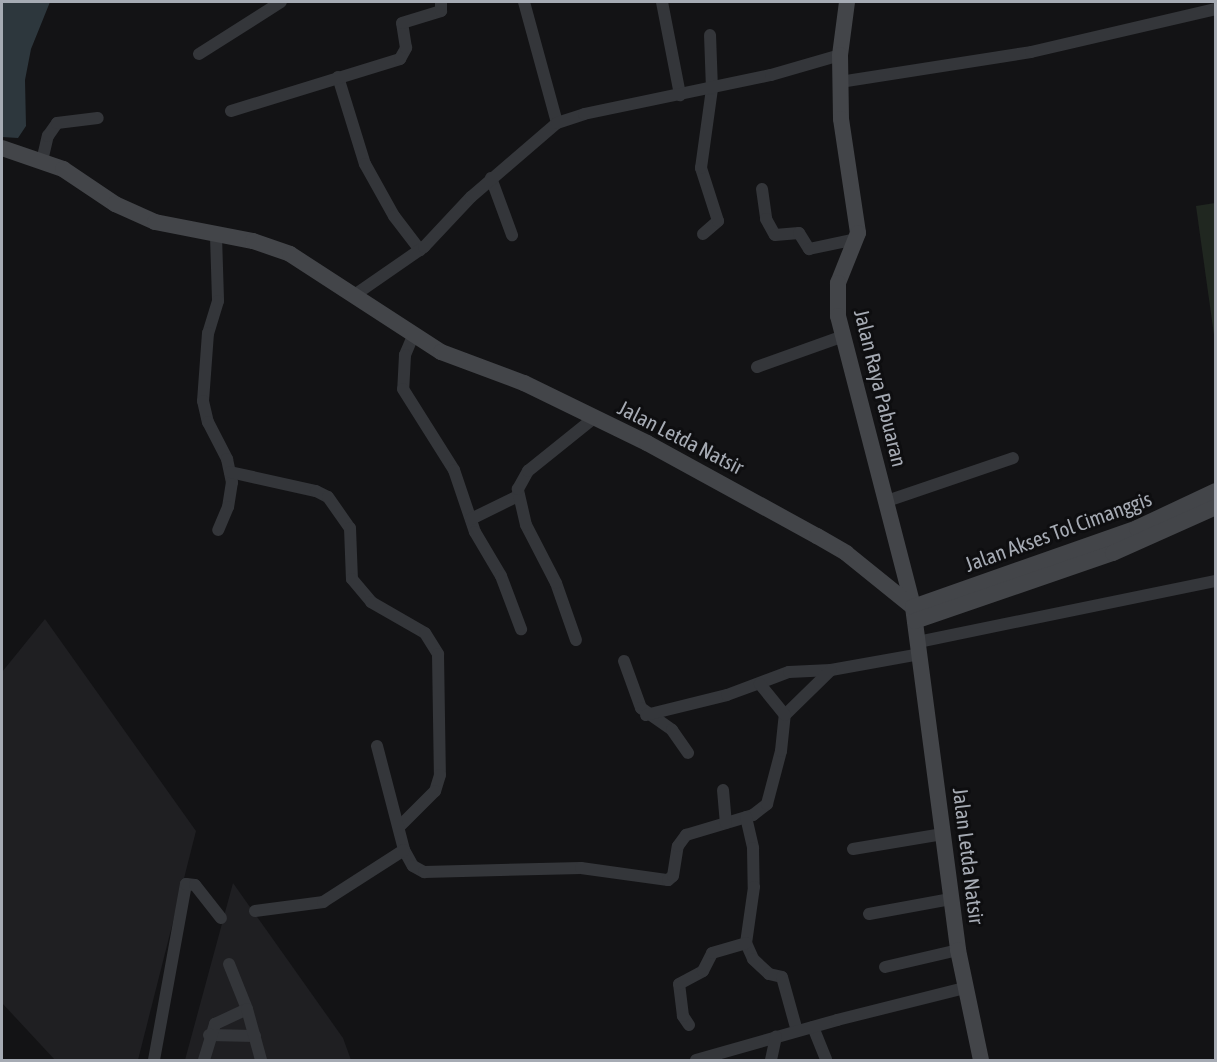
<!DOCTYPE html>
<style>
body{margin:0}
#map{position:relative;width:1217px;height:1062px;overflow:hidden;background:#131315;font-family:"Asap Condensed",sans-serif}
div>[style]{position:absolute}
.built>*{inset:0;background:#1f1f22}
.green>*{inset:0;background:#202720}
.water>*{inset:0;background:#2d373d}
.street>*{height:12px;margin:-6px;padding:0 6px;transform-origin:6px;border-radius:6px;background:#34363a}
.secondary>*{height:16px;margin:-8px;padding:0 8px;transform-origin:8px;border-radius:8px;background:#434549}
span{translate:-50% -50%;white-space:nowrap;text-align:center;line-height:1.15;-webkit-text-stroke:6px #0e0e10;paint-order:stroke}
.street-label{font-size:21px;color:#a6abb4}
.frame{position:absolute;inset:0;border:3px solid #a6abb4;pointer-events:none}
</style>
<div id="map">
<div class="built">
<i style="clip-path:polygon(45px 619px,196px 831px,138px 1060px,55px 1060px,2px 1003px,2px 672px)"></i>
<i style="clip-path:polygon(233px 883px,343px 1038px,351px 1060px,185px 1060px)"></i>
</div>
<div class="green">
<i style="clip-path:polygon(1215px 203px,1216px 203px,1215px 342px,1196px 206px)"></i>
</div>
<div class="water">
<i style="clip-path:polygon(2px 2px,50px 2px,31px 49px,25px 80px,26px 126px,18px 138px,2px 137px)"></i>
</div>
<div class="street">
<i style="left:524px;top:2px;width:125px;rotate:74.7deg"></i>
<i style="left:662px;top:2px;width:95px;rotate:79deg"></i>
<i style="left:199px;top:54px;width:97px;rotate:-32.4deg"></i>
<i style="left:338px;top:77px;width:91px;rotate:72.8deg"></i>
<i style="left:365px;top:164px;width:60px;rotate:60.9deg"></i>
<i style="left:394px;top:216px;width:43px;rotate:52.6deg"></i>
<i style="left:840px;top:82px;width:193px;rotate:-8.9deg"></i>
<i style="left:1031px;top:52px;width:190px;rotate:-13.1deg"></i>
<i style="left:231px;top:111px;width:177px;rotate:-17.1deg"></i>
<i style="left:400px;top:59px;width:13px;rotate:-61deg"></i>
<i style="left:406px;top:48px;width:25px;rotate:-99deg"></i>
<i style="left:402px;top:23px;width:41px;rotate:-17.1deg"></i>
<i style="left:441px;top:11px;width:9px;rotate:-90deg"></i>
<i style="left:42px;top:161px;width:26px;rotate:-77deg"></i>
<i style="left:48px;top:136px;width:16px;rotate:-55deg"></i>
<i style="left:57px;top:123px;width:41px;rotate:-7deg"></i>
<i style="left:491px;top:178px;width:61px;rotate:69.8deg"></i>
<i style="left:762px;top:189px;width:30px;rotate:82deg"></i>
<i style="left:766px;top:219px;width:18px;rotate:61deg"></i>
<i style="left:775px;top:235px;width:24px;rotate:-5deg"></i>
<i style="left:799px;top:233px;width:19px;rotate:58deg"></i>
<i style="left:809px;top:249px;width:49px;rotate:-11.8deg"></i>
<i style="left:703px;top:234px;width:20px;rotate:-41deg"></i>
<i style="left:718px;top:221px;width:56px;rotate:-107.8deg"></i>
<i style="left:701px;top:168px;width:80px;rotate:-82.1deg"></i>
<i style="left:712px;top:89px;width:54px;rotate:-92.1deg"></i>
<i style="left:216px;top:236px;width:65px;rotate:88.2deg"></i>
<i style="left:218px;top:301px;width:34px;rotate:107deg"></i>
<i style="left:208px;top:333px;width:68px;rotate:94.2deg"></i>
<i style="left:203px;top:401px;width:22px;rotate:77deg"></i>
<i style="left:208px;top:422px;width:42px;rotate:62.8deg"></i>
<i style="left:227px;top:459px;width:24px;rotate:78deg"></i>
<i style="left:232px;top:482px;width:25px;rotate:99deg"></i>
<i style="left:228px;top:507px;width:25px;rotate:113deg"></i>
<i style="left:356px;top:294px;width:83px;rotate:-34.7deg"></i>
<i style="left:424px;top:247px;width:69px;rotate:-46.8deg"></i>
<i style="left:471px;top:197px;width:113px;rotate:-40.7deg"></i>
<i style="left:557px;top:123px;width:28px;rotate:-18deg"></i>
<i style="left:584px;top:114px;width:191px;rotate:-11.8deg"></i>
<i style="left:771px;top:75px;width:72px;rotate:-16.2deg"></i>
<i style="left:413px;top:336px;width:21px;rotate:113deg"></i>
<i style="left:405px;top:355px;width:34px;rotate:93deg"></i>
<i style="left:403px;top:389px;width:96px;rotate:57.8deg"></i>
<i style="left:454px;top:470px;width:65px;rotate:71.3deg"></i>
<i style="left:475px;top:532px;width:51px;rotate:59.4deg"></i>
<i style="left:501px;top:576px;width:57px;rotate:69.3deg"></i>
<i style="left:757px;top:367px;width:89px;rotate:-19.7deg"></i>
<i style="left:230px;top:472px;width:88px;rotate:12.5deg"></i>
<i style="left:316px;top:491px;width:13px;rotate:27deg"></i>
<i style="left:328px;top:497px;width:38px;rotate:55deg"></i>
<i style="left:350px;top:528px;width:51px;rotate:87.8deg"></i>
<i style="left:352px;top:579px;width:30px;rotate:50deg"></i>
<i style="left:371px;top:602px;width:62px;rotate:29.9deg"></i>
<i style="left:425px;top:633px;width:25px;rotate:58deg"></i>
<i style="left:438px;top:654px;width:121px;rotate:89.1deg"></i>
<i style="left:440px;top:775px;width:17px;rotate:107deg"></i>
<i style="left:435px;top:791px;width:51px;rotate:135deg"></i>
<i style="left:887px;top:501px;width:133px;rotate:-18.8deg"></i>
<i style="left:471px;top:519px;width:52px;rotate:-26.1deg"></i>
<i style="left:576px;top:640px;width:60px;rotate:-109.3deg"></i>
<i style="left:556px;top:583px;width:65px;rotate:-117.3deg"></i>
<i style="left:526px;top:525px;width:37px;rotate:-103deg"></i>
<i style="left:518px;top:489px;width:21px;rotate:-61deg"></i>
<i style="left:528px;top:471px;width:85px;rotate:-38.8deg"></i>
<i style="left:918px;top:642px;width:304px;rotate:-11.6deg"></i>
<i style="left:624px;top:661px;width:50px;rotate:70.1deg"></i>
<i style="left:641px;top:708px;width:38px;rotate:35deg"></i>
<i style="left:672px;top:730px;width:28px;rotate:55deg"></i>
<i style="left:646px;top:715px;width:83px;rotate:-13.9deg"></i>
<i style="left:727px;top:695px;width:66px;rotate:-20.4deg"></i>
<i style="left:789px;top:672px;width:42px;rotate:-2.7deg"></i>
<i style="left:831px;top:670px;width:90px;rotate:-10.2deg"></i>
<i style="left:785px;top:715px;width:64px;rotate:-44.4deg"></i>
<i style="left:377px;top:746px;width:107px;rotate:75.4deg"></i>
<i style="left:404px;top:850px;width:18px;rotate:61deg"></i>
<i style="left:413px;top:866px;width:13px;rotate:29deg"></i>
<i style="left:424px;top:872px;width:157px;rotate:-1.5deg"></i>
<i style="left:581px;top:868px;width:88px;rotate:7.9deg"></i>
<i style="left:668px;top:880px;width:6px;rotate:-39deg"></i>
<i style="left:673px;top:876px;width:30px;rotate:-81deg"></i>
<i style="left:678px;top:846px;width:14px;rotate:-54deg"></i>
<i style="left:686px;top:835px;width:70px;rotate:-16.6deg"></i>
<i style="left:753px;top:815px;width:18px;rotate:-38deg"></i>
<i style="left:767px;top:804px;width:55px;rotate:-75.2deg"></i>
<i style="left:781px;top:751px;width:36px;rotate:-84deg"></i>
<i style="left:785px;top:715px;width:40px;rotate:-129deg"></i>
<i style="left:723px;top:790px;width:33px;rotate:85deg"></i>
<i style="left:746px;top:817px;width:32px;rotate:77deg"></i>
<i style="left:753px;top:848px;width:39px;rotate:89deg"></i>
<i style="left:754px;top:887px;width:57px;rotate:98.1deg"></i>
<i style="left:746px;top:943px;width:17px;rotate:66deg"></i>
<i style="left:753px;top:959px;width:22px;rotate:43deg"></i>
<i style="left:769px;top:974px;width:13px;rotate:13deg"></i>
<i style="left:782px;top:977px;width:56px;rotate:74.5deg"></i>
<i style="left:853px;top:849px;width:91px;rotate:-9.5deg"></i>
<i style="left:255px;top:911px;width:69px;rotate:-7.5deg"></i>
<i style="left:323px;top:902px;width:96px;rotate:-32.7deg"></i>
<i style="left:869px;top:914px;width:83px;rotate:-10.4deg"></i>
<i style="left:229px;top:964px;width:48px;rotate:68.2deg"></i>
<i style="left:885px;top:967px;width:75px;rotate:-13.1deg"></i>
<i style="left:689px;top:1025px;width:11px;rotate:-124deg"></i>
<i style="left:683px;top:1016px;width:32px;rotate:-97deg"></i>
<i style="left:679px;top:984px;width:27px;rotate:-28deg"></i>
<i style="left:703px;top:971px;width:20px;rotate:-63deg"></i>
<i style="left:712px;top:953px;width:35px;rotate:-16deg"></i>
<i style="left:813px;top:1027px;width:35px;rotate:68deg"></i>
<i style="left:209px;top:1035px;width:46px;rotate:1.2deg"></i>
<i style="left:154px;top:1060px;width:179px;rotate:-79.7deg"></i>
<i style="left:186px;top:884px;width:9px;rotate:6deg"></i>
<i style="left:195px;top:885px;width:42px;rotate:51.8deg"></i>
<i style="left:204px;top:1060px;width:38px;rotate:-73deg"></i>
<i style="left:215px;top:1024px;width:35px;rotate:-25deg"></i>
<i style="left:247px;top:1009px;width:53px;rotate:74.6deg"></i>
<i style="left:696px;top:1060px;width:147px;rotate:-15.8deg"></i>
<i style="left:837px;top:1020px;width:131px;rotate:-14.1deg"></i>
<i style="left:771px;top:1060px;width:24px;rotate:-78deg"></i>
</div>
<div class="secondary">
<i style="left:847px;top:2px;width:53px;rotate:97.5deg"></i>
<i style="left:840px;top:55px;width:64px;rotate:89.1deg"></i>
<i style="left:841px;top:119px;width:115px;rotate:81.5deg"></i>
<i style="left:858px;top:233px;width:54px;rotate:111.8deg"></i>
<i style="left:838px;top:283px;width:33px;rotate:90deg"></i>
<i style="left:838px;top:316px;width:301px;rotate:75.5deg"></i>
<i style="left:913px;top:607px;width:346px;rotate:82.5deg"></i>
<i style="left:958px;top:950px;width:112px;rotate:78.2deg"></i>
<i style="left:2px;top:148px;width:65px;rotate:19deg"></i>
<i style="left:63px;top:169px;width:63px;rotate:33.9deg"></i>
<i style="left:115px;top:204px;width:44px;rotate:24.2deg"></i>
<i style="left:155px;top:222px;width:100px;rotate:11deg"></i>
<i style="left:253px;top:241px;width:39px;rotate:19deg"></i>
<i style="left:290px;top:254px;width:180px;rotate:33deg"></i>
<i style="left:441px;top:352px;width:89px;rotate:20.5deg"></i>
<i style="left:524px;top:383px;width:137px;rotate:26deg"></i>
<i style="left:647px;top:443px;width:194px;rotate:28.7deg"></i>
<i style="left:817px;top:536px;width:34px;rotate:30deg"></i>
<i style="left:846px;top:553px;width:86px;rotate:38.9deg"></i>
<i style="left:913px;top:607px;width:238px;rotate:-19.4deg"></i>
<i style="left:1137px;top:528px;width:87px;rotate:-25.1deg"></i>
<i style="left:915px;top:621px;width:209px;rotate:-19deg"></i>
<i style="left:1113px;top:553px;width:113px;rotate:-24.1deg"></i>
</div>
<div class="street-label">
<span style="left:881px;top:388px;rotate:76deg">Jalan Raya Pabuaran</span>
<span style="left:681px;top:437px;rotate:27deg">Jalan Letda Natsir</span>
<span style="left:1058px;top:531px;rotate:-20deg">Jalan Akses Tol Cimanggis</span>
<span style="left:969px;top:856px;rotate:83deg">Jalan Letda Natsir</span>
</div>
<div class="frame"></div>
</div>
